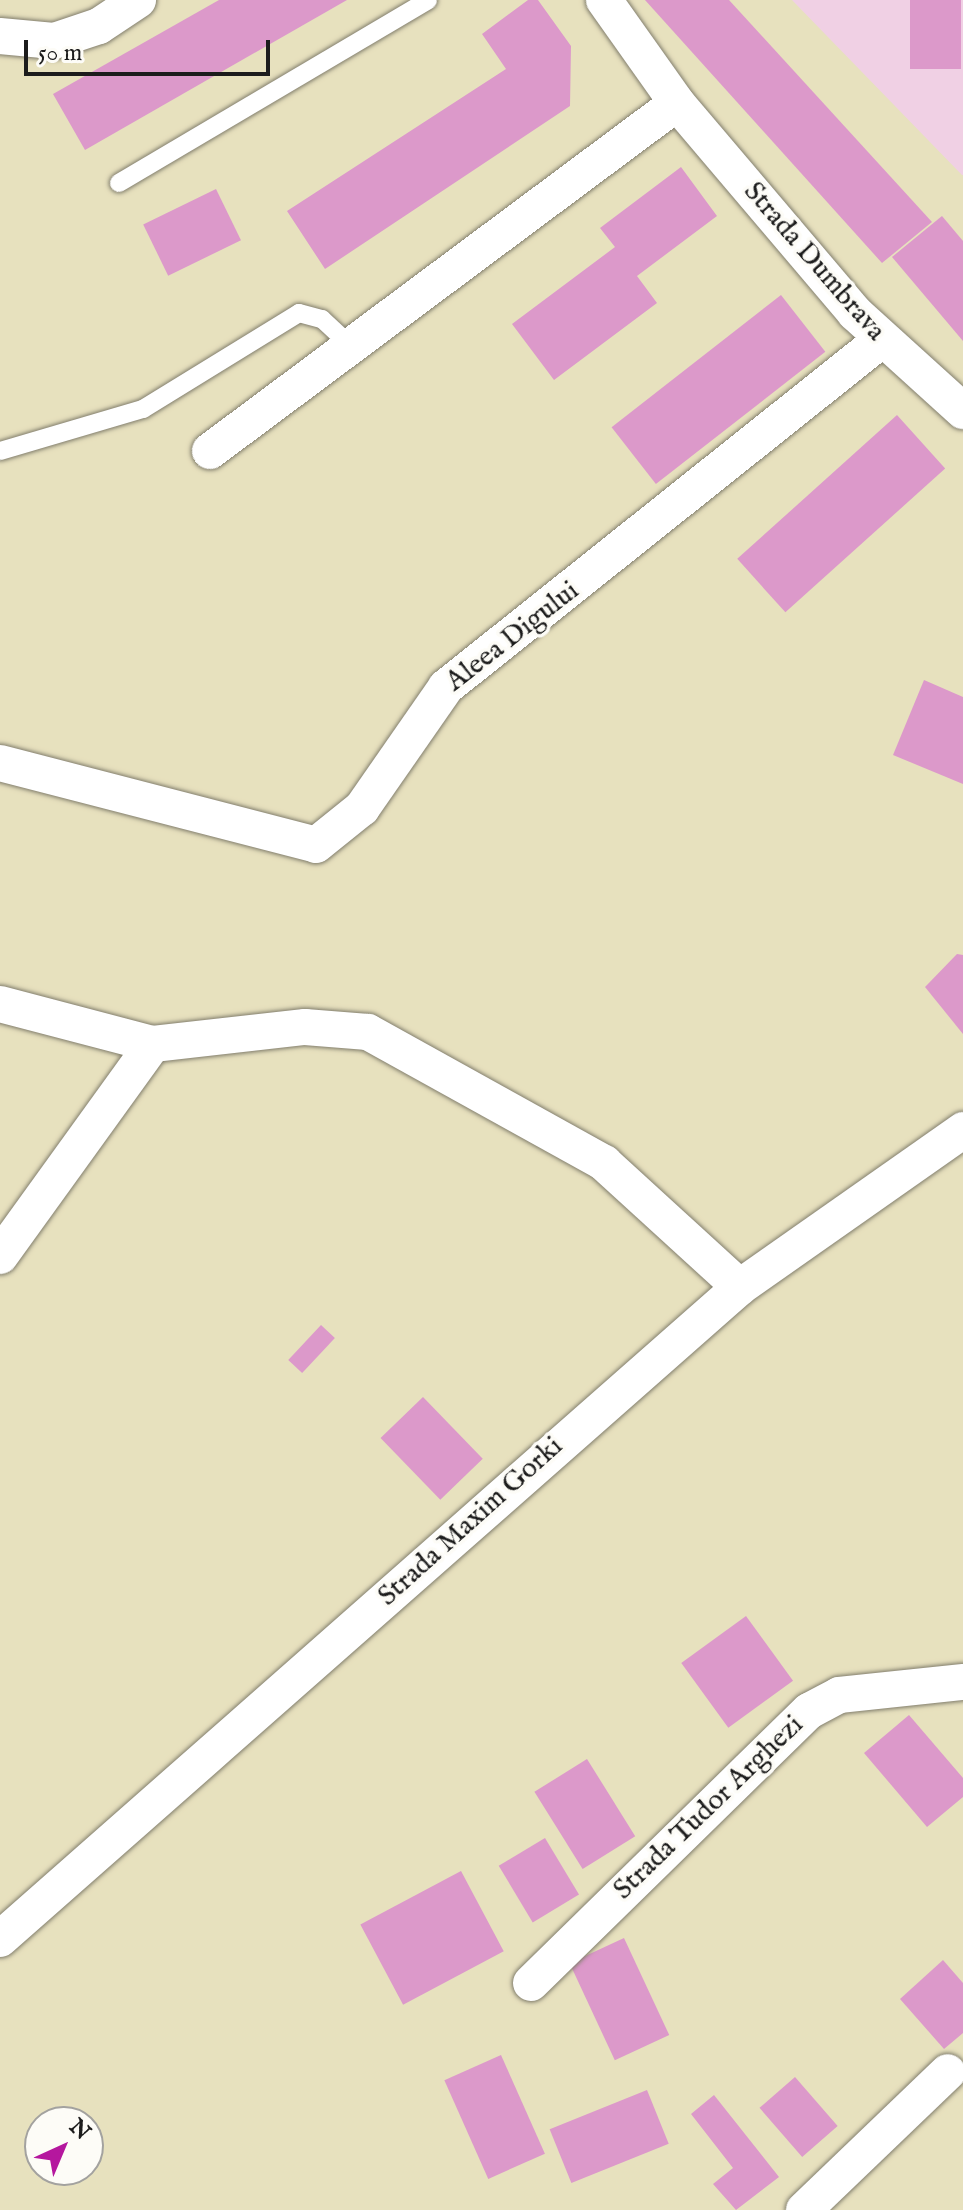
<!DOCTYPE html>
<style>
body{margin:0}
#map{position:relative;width:963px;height:2210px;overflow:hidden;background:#e7e1be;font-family:"IM FELL English",serif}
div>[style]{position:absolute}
.built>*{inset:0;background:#f0d0e4}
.building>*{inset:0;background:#dc99ca;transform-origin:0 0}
.roads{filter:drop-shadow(0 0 2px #827e6d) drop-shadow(0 0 2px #827e6d)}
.lane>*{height:18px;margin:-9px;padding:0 9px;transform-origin:9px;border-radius:9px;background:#fff}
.street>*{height:36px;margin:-18px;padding:0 18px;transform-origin:18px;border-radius:18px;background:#fff}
span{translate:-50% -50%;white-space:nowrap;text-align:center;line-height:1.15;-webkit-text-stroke:7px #fdfcf7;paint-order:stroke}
.street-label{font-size:28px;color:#1c1c1c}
.north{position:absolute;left:24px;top:2106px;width:80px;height:80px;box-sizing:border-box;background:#fdfcf7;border:2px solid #a3a29f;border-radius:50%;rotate:44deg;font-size:22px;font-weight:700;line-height:32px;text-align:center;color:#1c1c1c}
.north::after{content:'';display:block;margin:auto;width:28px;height:36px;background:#b5179e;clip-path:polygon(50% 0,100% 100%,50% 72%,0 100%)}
.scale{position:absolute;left:24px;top:40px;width:246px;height:36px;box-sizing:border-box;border:4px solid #1c1c1c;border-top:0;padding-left:10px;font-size:24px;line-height:28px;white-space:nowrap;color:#1c1c1c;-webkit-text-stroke:6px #fdfcf7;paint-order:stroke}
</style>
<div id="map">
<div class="built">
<i style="clip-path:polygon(792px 0,963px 0,963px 175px,962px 175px)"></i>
</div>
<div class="building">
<i style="clip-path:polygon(219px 0,347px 0,85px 150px,53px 94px)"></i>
<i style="clip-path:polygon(528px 0,538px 0,571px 46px,570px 106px,325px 269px,287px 211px,506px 69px,482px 34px)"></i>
<i style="clip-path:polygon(645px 0,729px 0,932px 222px,882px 263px)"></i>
<i style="left:910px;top:0;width:51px;height:69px"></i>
<i style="clip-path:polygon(681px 167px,717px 216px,637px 276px,657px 303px,554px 380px,512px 324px,615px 247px,600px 228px)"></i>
<i style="left:216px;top:189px;width:57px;height:81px;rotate:64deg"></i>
<i style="clip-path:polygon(942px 216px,963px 241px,963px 341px,892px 257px)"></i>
<i style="left:781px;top:295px;width:72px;height:215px;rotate:52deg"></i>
<i style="left:897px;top:415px;width:72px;height:215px;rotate:48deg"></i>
<i style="clip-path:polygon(924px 680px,963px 697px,963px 784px,893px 755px)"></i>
<i style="clip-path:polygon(957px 954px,963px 955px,963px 1034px,925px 987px)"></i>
<i style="left:321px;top:1325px;width:19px;height:48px;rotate:43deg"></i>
<i style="left:423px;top:1397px;width:86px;height:59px;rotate:46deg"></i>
<i style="left:746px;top:1616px;width:80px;height:80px;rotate:54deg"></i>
<i style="clip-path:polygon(909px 1715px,963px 1778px,963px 1797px,927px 1827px,864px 1753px)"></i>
<i style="left:587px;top:1759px;width:91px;height:62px;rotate:58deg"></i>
<i style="left:545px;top:1838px;width:66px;height:54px;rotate:59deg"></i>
<i style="left:461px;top:1871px;width:91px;height:114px;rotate:62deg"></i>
<i style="left:624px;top:1938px;width:107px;height:60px;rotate:65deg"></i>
<i style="clip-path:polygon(943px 1960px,963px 1983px,963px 2033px,944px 2049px,900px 1999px)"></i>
<i style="left:501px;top:2055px;width:108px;height:62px;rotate:66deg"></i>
<i style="left:795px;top:2077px;width:65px;height:47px;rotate:49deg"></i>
<i style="left:647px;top:2090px;width:58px;height:105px;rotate:68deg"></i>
<i style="clip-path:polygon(714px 2095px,779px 2177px,736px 2210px,713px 2184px,733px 2168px,691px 2114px)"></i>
</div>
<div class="roads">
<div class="lane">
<i style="left:119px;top:183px;width:359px;rotate:-30.6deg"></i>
<i style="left:0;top:451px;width:149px;rotate:-16.4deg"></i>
<i style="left:143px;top:409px;width:183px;rotate:-31.6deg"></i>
<i style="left:299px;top:313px;width:24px;rotate:15deg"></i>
<i style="left:322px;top:319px;width:40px;rotate:43deg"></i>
</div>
<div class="street">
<i style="left:604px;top:0;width:126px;rotate:54.7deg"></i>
<i style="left:677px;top:103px;width:275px;rotate:49.7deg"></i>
<i style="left:855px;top:313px;width:146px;rotate:42.2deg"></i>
<i style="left:0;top:36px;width:54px;rotate:5.3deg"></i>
<i style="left:54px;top:41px;width:47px;rotate:-18.4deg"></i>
<i style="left:99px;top:26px;width:47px;rotate:-33.7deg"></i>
<i style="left:210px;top:451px;width:582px;rotate:-36.69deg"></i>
<i style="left:0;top:763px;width:326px;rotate:14.5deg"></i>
<i style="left:316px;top:845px;width:59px;rotate:-38.8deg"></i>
<i style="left:362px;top:808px;width:147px;rotate:-55.2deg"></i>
<i style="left:446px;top:687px;width:555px;rotate:-38.56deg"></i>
<i style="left:0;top:1004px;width:158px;rotate:14.7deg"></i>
<i style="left:153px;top:1044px;width:153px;rotate:-6.4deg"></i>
<i style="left:305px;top:1027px;width:63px;rotate:4.5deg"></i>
<i style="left:368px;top:1032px;width:270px;rotate:29deg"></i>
<i style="left:604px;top:1163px;width:184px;rotate:42.4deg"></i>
<i style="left:0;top:1256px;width:261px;rotate:-54.2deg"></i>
<i style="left:0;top:1939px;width:986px;rotate:-41.38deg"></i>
<i style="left:740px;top:1287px;width:273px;rotate:-35.1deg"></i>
<i style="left:531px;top:1983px;width:389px;rotate:-44.4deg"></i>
<i style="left:809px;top:1711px;width:34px;rotate:-28deg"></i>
<i style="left:839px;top:1695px;width:125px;rotate:-6deg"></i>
<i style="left:804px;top:2210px;width:199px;rotate:-43.8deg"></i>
</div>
</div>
<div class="street-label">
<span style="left:814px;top:262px;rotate:49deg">Strada Dumbrava</span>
<span style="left:513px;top:637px;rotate:-38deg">Aleea Digului</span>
<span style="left:471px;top:1522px;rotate:-42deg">Strada Maxim Gorki</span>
<span style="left:709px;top:1808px;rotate:-44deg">Strada Tudor Arghezi</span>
</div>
<div class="north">N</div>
<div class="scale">50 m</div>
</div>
